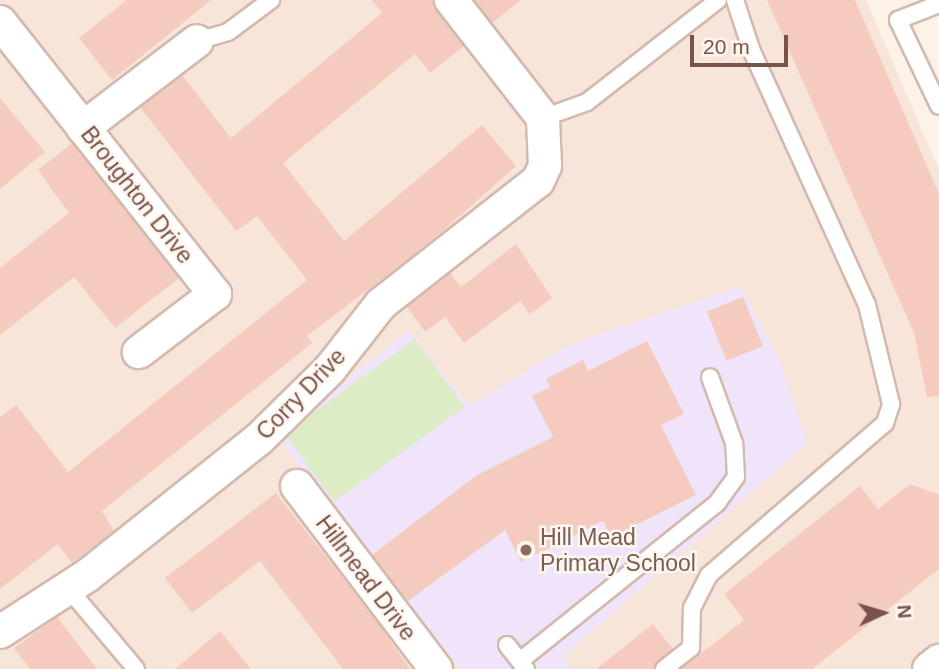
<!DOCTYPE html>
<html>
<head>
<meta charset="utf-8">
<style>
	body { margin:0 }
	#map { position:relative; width:939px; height:669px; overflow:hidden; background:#fdf2e8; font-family:Arial,sans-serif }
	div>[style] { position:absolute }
	.residential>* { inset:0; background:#f8e5d9 }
	.education>* { inset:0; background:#efe4fa }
	.green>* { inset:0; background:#dcecc5; transform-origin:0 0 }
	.building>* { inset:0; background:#f4cbbe; transform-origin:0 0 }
	.roads { filter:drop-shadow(2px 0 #d3baaf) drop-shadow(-2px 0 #d3baaf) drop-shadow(0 2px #d3baaf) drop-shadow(0 -2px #d3baaf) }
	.lane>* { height:16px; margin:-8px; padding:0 8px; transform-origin:8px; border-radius:8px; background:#fff }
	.street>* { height:32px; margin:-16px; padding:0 16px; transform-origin:16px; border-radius:16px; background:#fff }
	.dots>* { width:19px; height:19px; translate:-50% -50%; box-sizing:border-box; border:4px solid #fff6f0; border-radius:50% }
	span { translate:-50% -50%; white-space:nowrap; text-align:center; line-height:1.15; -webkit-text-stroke:5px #fff6f0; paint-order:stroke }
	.street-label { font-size:23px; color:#79534a }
	.education-label { font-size:23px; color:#785e54 }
	.left { translate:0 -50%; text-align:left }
	.north { position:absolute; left:848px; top:578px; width:70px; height:70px; -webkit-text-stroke:5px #fff6f0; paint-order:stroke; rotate:86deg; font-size:19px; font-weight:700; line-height:28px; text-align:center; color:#79534a }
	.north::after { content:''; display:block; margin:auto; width:24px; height:32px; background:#79534a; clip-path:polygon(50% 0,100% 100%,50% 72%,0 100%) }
	.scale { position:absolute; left:690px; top:35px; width:98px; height:32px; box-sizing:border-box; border:4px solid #79534a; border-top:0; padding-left:9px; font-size:21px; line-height:24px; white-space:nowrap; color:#79534a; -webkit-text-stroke:5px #fff6f0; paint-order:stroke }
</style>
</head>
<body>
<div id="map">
	<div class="residential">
		<div style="clip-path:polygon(0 0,866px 0,939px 170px,939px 669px,0 669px)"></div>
	</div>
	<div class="education">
		<div style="clip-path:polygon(740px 286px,779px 359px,807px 444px,563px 656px,573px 669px,461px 669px,276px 436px,409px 330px,469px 406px,569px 345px)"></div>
	</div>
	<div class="green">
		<div style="left:415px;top:339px;width:84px;height:161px;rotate:54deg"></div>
	</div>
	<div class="building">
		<div style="clip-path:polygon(127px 0,211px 0,112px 80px,79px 38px)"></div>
		<div style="clip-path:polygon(372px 0,433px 0,464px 46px,430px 73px,415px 54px,283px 163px,344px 241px,482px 125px,516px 166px,428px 244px,307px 336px,312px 343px,102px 511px,114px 531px,72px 563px,58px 544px,0 589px,0 417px,16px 405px,68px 472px,307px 280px,257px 216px,236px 231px,140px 107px,182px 75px,231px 138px,382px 13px)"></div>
		<div style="clip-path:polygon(474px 0,521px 0,492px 23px)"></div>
		<div style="clip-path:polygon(767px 0,855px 0,939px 194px,939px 396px,927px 397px,914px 333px)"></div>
		<div style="clip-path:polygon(0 98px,45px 152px,0 189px)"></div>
		<div style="clip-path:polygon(72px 143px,179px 278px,115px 328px,74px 277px,0 335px,0 268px,69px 213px,38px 170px)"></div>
		<div style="clip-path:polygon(516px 244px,552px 298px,530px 314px,520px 301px,464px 343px,445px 317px,425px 332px,407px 307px,450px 273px,461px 287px)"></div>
		<div style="left:743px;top:297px;width:53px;height:39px;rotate:68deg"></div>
		<div style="clip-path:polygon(647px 341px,684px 414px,661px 425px,696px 495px,612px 537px,603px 521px,521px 562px,505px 530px,408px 601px,372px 555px,477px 475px,553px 437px,532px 396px,550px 387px,546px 379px,583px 360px,588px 371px)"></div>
		<div style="clip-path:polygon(910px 484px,939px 495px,939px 569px,812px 669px,681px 669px,744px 620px,724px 594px,860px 486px,878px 509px)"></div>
		<div style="clip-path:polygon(276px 493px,378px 623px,410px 669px,343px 669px,260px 561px,192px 613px,165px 578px)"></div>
		<div style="clip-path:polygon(57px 617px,70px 634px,97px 669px,30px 669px,14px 648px)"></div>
		<div style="clip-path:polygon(653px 624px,673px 649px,654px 669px,596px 669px)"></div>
		<div style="clip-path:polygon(220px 631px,251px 669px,175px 669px)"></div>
	</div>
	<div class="roads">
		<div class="lane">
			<div style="left:939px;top:4px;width:44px;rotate:158.7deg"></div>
			<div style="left:898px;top:20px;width:95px;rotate:64.5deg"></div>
			<div style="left:197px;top:41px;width:32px;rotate:-16deg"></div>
			<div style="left:228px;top:32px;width:54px;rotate:-36.7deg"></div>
			<div style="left:543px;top:118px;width:47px;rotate:-20deg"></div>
			<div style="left:587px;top:102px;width:166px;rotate:-37.9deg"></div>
			<div style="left:67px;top:587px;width:107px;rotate:49.9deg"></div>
			<div style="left:507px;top:645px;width:31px;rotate:52deg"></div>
			<div style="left:520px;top:661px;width:253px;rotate:-38.7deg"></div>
			<div style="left:717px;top:503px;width:32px;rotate:-54deg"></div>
			<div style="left:736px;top:477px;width:34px;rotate:-93deg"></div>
			<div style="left:734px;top:443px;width:70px;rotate:-110deg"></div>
			<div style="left:664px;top:669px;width:34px;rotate:-38deg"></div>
			<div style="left:691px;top:648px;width:40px;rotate:-88.6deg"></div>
			<div style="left:692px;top:608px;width:37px;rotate:-63deg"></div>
			<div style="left:709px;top:575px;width:233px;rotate:-40.8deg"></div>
			<div style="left:885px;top:423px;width:20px;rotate:-72deg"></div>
			<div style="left:891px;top:404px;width:102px;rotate:-103.6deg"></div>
			<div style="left:867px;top:305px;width:281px;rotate:-114.4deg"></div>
			<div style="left:751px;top:49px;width:52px;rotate:-108.1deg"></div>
		</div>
		<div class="street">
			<div style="left:0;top:22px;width:347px;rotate:51.7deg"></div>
			<div style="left:215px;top:294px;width:96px;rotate:142.7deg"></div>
			<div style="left:83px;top:128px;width:143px;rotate:-37.3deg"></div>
			<div style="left:297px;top:486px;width:230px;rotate:52.8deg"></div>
			<div style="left:0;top:632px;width:105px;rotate:-32.9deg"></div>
			<div style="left:88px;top:575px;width:218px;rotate:-38.5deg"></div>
			<div style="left:259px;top:439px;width:100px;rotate:-44.6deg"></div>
			<div style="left:330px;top:369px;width:83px;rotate:-51.9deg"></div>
			<div style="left:381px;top:304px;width:199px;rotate:-38.1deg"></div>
			<div style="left:538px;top:181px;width:17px;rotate:-65deg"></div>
			<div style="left:545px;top:166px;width:48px;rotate:-92.4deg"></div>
			<div style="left:543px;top:118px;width:150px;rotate:-127.9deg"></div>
			<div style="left:929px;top:669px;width:13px;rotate:-39deg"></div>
		</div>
	</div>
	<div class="dots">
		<div style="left:526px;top:550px;background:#8d6e63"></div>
	</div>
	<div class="street-label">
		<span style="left:137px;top:195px;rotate:52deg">Broughton Drive</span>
		<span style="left:301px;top:394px;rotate:-46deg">Corry Drive</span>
		<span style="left:366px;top:578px;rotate:53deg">Hillmead Drive</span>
	</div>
	<div class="education-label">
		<span class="left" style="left:540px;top:550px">Hill Mead<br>Primary School</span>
	</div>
	<div class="north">N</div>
	<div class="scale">20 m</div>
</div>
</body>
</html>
